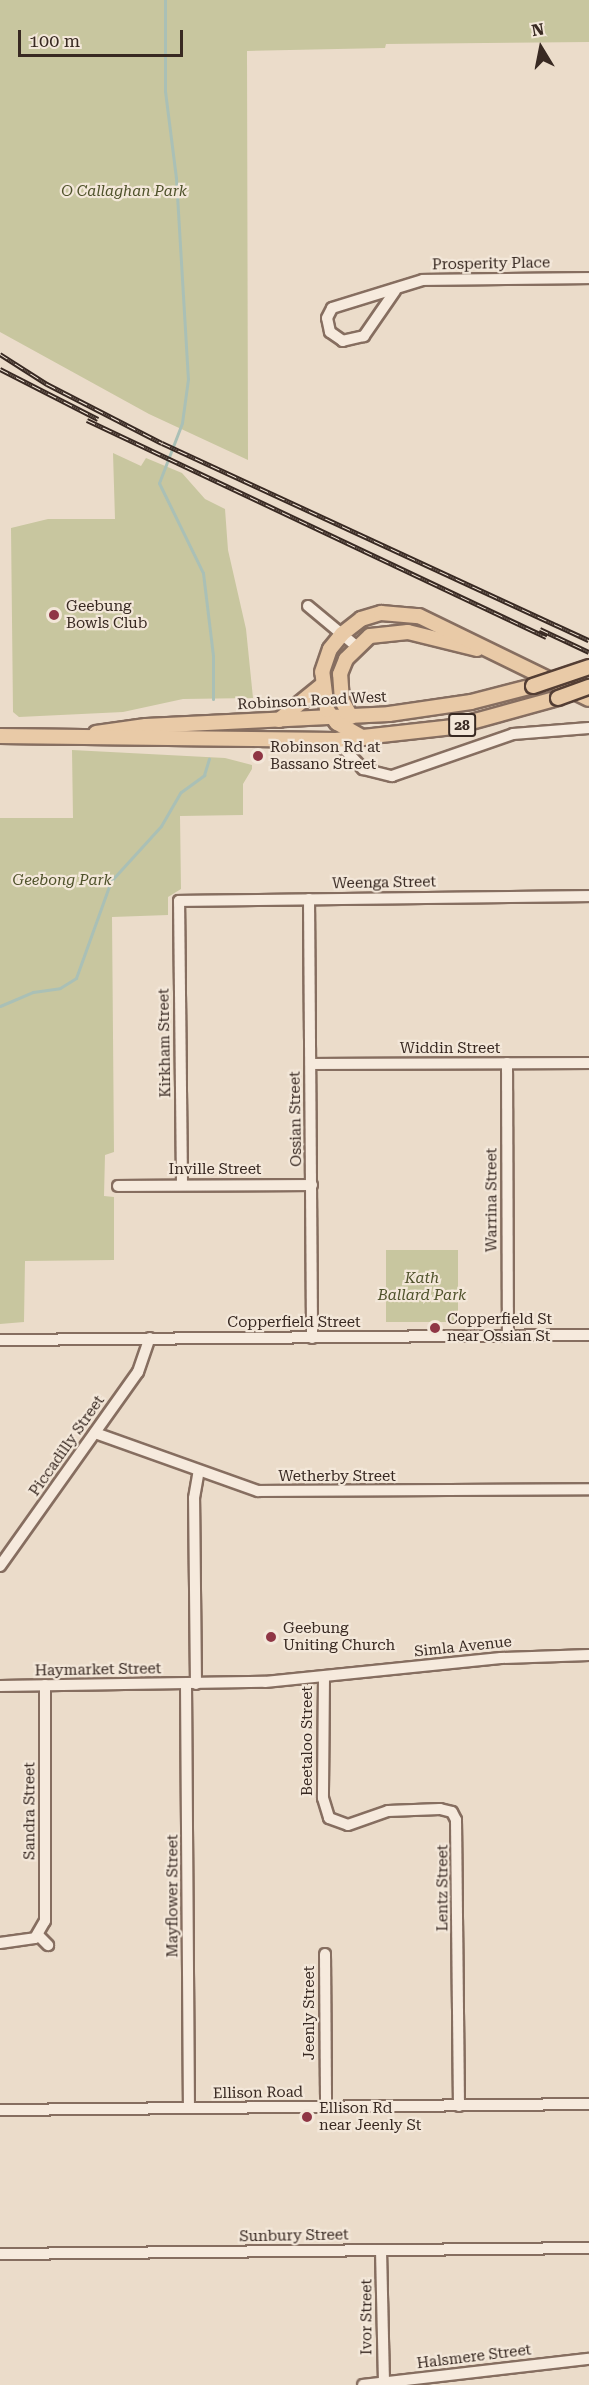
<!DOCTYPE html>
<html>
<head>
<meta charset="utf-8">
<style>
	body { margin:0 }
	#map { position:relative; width:589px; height:2385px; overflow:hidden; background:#ebdcca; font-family:"Roboto Serif",serif }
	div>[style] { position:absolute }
	.green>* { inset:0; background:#c8c69f; transform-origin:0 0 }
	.stream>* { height:3px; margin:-1.5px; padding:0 1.5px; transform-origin:1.5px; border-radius:1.5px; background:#aac0b6 }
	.roads { filter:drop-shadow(2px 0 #866e60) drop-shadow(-2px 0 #866e60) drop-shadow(0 2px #866e60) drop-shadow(0 -2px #866e60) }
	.minor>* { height:10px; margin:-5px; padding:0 5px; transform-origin:5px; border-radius:5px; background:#f6eadd }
	.major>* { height:14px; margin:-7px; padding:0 7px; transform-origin:7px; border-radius:7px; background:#e9caa7 }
	.rail>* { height:5px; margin-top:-2.5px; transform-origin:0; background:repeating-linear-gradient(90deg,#f3e7d9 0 9px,#382922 0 18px); box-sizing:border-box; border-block:2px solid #382922 }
	.bridges { filter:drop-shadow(2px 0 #543e34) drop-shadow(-2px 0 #543e34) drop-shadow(0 2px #543e34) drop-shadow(0 -2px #543e34) }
	.major-bridge>* { height:14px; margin:-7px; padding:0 7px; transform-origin:7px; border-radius:7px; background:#e9caa7 }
	.dots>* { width:16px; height:16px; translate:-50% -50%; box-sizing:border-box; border:3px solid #f3e7d9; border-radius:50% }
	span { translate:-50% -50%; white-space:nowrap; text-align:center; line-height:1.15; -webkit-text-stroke:4.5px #f3e7d9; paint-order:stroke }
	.shield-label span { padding:2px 4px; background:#f3e7d9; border:2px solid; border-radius:4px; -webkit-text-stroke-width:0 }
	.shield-label { font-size:14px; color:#382922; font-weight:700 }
	.park-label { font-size:15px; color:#4f522b; font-style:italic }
	.street-label { font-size:15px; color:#382922 }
	.poi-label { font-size:15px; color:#382922 }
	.left { translate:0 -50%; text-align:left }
	.north { position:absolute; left:511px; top:18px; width:60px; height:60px; -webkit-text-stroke:4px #f3e7d9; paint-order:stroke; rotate:350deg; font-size:16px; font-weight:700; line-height:24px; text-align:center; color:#382922 }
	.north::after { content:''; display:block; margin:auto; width:21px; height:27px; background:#382922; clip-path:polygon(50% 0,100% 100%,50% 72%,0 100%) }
	.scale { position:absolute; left:18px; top:30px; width:165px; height:27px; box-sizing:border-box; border:3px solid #382922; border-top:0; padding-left:8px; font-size:18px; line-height:21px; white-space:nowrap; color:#382922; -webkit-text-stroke:4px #f3e7d9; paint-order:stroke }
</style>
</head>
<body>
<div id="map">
	<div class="green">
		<div style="clip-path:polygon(0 0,589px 0,589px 42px,386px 44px,385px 48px,247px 51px,248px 460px,149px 414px,0 332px)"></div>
		<div style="clip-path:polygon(113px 453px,141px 466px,146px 458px,182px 473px,205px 499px,225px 509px,228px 550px,246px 629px,253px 698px,183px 699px,123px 712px,19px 717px,13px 712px,11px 528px,48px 519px,115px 519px)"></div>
		<div style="clip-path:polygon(72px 750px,225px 758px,252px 765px,252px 769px,243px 784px,243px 815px,180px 816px,181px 889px,168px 897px,168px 915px,112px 917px,114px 1152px,105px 1155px,104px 1196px,114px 1197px,114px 1260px,25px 1261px,24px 1322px,0 1324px,0 818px,73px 818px)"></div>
		<div style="left:458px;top:1250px;width:72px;height:72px;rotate:90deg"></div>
	</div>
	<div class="stream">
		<div style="left:165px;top:0;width:91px;rotate:90deg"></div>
		<div style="left:165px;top:91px;width:88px;rotate:82.8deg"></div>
		<div style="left:176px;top:178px;width:201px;rotate:86.6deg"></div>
		<div style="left:188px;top:379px;width:44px;rotate:97.8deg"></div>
		<div style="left:182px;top:423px;width:64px;rotate:111deg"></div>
		<div style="left:159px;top:483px;width:100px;rotate:63.9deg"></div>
		<div style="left:203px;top:573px;width:84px;rotate:83.1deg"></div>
		<div style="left:213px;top:656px;width:43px;rotate:90deg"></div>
		<div style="left:0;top:1006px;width:36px;rotate:-23deg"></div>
		<div style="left:33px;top:992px;width:27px;rotate:-8deg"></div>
		<div style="left:60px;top:988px;width:19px;rotate:-32deg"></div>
		<div style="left:76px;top:978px;width:103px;rotate:-70.2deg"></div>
		<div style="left:111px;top:881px;width:74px;rotate:-47.7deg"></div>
		<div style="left:161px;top:826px;width:39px;rotate:-60deg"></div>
		<div style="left:181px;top:792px;width:29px;rotate:-36deg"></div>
		<div style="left:204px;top:775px;width:17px;rotate:-73deg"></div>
	</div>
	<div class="roads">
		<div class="minor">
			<div style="left:395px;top:291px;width:55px;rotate:124.6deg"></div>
			<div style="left:364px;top:336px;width:22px;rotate:167deg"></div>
			<div style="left:343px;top:341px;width:16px;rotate:-145deg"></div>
			<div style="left:330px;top:332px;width:14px;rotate:-102deg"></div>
			<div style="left:327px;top:318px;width:11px;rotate:-63deg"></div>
			<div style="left:332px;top:308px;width:95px;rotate:-17.1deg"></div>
			<div style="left:423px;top:280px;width:166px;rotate:-0.7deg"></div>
			<div style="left:308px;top:606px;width:62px;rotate:39.8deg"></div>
			<div style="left:336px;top:740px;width:40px;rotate:47deg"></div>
			<div style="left:363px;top:769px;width:30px;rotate:14deg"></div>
			<div style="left:392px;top:776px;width:128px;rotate:-19.1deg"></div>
			<div style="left:513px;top:734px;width:76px;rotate:-4.5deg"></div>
			<div style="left:309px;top:899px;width:439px;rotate:89.6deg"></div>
			<div style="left:507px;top:1063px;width:273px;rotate:89.8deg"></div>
			<div style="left:311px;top:1064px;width:278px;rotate:-0.2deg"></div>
			<div style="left:182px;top:1184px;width:283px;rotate:-90.6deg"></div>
			<div style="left:179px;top:901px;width:410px;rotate:-0.7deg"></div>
			<div style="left:118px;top:1186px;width:194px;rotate:-0.3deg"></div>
			<div style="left:0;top:1340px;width:589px;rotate:-0.49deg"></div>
			<div style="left:95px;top:1433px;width:173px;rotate:19.6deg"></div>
			<div style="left:258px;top:1491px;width:331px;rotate:-0.3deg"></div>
			<div style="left:0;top:1566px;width:238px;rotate:-54.6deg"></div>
			<div style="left:138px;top:1372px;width:36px;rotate:-71deg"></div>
			<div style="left:324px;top:1677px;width:121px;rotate:90.5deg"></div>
			<div style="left:323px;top:1798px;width:21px;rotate:73deg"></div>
			<div style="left:329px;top:1818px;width:20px;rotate:20deg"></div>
			<div style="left:348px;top:1825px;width:42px;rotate:-19.3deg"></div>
			<div style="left:388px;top:1811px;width:52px;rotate:-2.2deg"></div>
			<div style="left:440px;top:1809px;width:12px;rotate:14deg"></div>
			<div style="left:452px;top:1812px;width:9px;rotate:63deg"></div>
			<div style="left:456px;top:1820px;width:286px;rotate:89.4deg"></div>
			<div style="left:186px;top:1684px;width:424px;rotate:89.6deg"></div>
			<div style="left:196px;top:1684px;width:186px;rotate:-90.6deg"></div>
			<div style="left:194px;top:1498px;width:27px;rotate:-80deg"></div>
			<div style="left:0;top:1686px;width:265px;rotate:-0.9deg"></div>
			<div style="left:265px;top:1682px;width:237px;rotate:-5.8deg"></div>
			<div style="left:501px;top:1658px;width:88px;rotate:-2deg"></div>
			<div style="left:39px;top:1936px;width:13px;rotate:45deg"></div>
			<div style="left:0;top:1943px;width:35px;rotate:-8deg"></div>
			<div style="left:35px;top:1938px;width:20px;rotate:-60deg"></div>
			<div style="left:45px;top:1921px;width:236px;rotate:-90deg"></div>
			<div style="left:325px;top:1954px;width:153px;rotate:89.6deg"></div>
			<div style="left:0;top:2110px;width:589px;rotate:-0.58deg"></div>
			<div style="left:381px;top:2250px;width:133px;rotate:88.7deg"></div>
			<div style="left:0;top:2254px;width:589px;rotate:-0.58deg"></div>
			<div style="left:363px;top:2385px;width:227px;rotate:-6.6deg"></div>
		</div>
		<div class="major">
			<div style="left:351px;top:717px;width:18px;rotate:-119deg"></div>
			<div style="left:342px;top:701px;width:27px;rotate:-94deg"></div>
			<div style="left:340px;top:674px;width:16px;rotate:-68deg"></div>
			<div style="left:346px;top:659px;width:33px;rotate:-44deg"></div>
			<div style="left:370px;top:636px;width:38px;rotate:-6deg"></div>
			<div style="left:408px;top:632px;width:71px;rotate:13.8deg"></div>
			<div style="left:279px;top:720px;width:54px;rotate:-39deg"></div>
			<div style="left:96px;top:733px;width:50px;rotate:-8deg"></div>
			<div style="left:146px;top:726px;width:243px;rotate:-2.8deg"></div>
			<div style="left:389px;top:714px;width:83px;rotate:-8.3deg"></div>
			<div style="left:471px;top:702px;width:64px;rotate:-14.5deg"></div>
			<div style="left:0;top:736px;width:336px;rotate:0.7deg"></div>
			<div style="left:336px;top:740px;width:118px;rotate:-6.3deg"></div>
			<div style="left:453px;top:727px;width:109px;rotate:-15.4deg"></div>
			<div style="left:364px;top:738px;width:31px;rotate:-151deg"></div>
			<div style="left:337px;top:723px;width:16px;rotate:-128deg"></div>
			<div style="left:327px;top:710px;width:38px;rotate:-97deg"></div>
			<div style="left:322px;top:672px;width:24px;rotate:-71deg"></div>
			<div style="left:330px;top:649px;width:19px;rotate:-51deg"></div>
			<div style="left:342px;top:634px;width:24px;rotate:-38deg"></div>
			<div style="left:361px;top:619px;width:21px;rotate:-17deg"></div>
			<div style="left:381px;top:613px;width:38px;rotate:5deg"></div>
			<div style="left:419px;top:616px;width:189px;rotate:26deg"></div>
		</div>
	</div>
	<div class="rail">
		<div style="left:0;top:354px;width:56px;rotate:32.6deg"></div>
		<div style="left:47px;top:384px;width:129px;rotate:27.2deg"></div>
		<div style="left:162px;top:443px;width:470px;rotate:24.8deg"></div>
		<div style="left:0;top:369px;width:110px;rotate:27deg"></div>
		<div style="left:87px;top:420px;width:508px;rotate:25.3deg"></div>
		<div style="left:540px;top:629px;width:54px;rotate:25.1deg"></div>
	</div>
	<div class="bridges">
		<div class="major-bridge">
			<div style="left:533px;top:686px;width:59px;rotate:-18.7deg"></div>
			<div style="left:558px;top:698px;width:33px;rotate:-20deg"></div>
		</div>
	</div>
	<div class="dots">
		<div style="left:54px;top:615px;background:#8f3645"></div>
		<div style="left:258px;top:756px;background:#8f3645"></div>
		<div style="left:435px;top:1328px;background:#8f3645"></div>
		<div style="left:271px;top:1637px;background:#8f3645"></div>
		<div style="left:307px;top:2117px;background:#8f3645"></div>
	</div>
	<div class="shield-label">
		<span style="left:462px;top:725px">28</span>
	</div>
	<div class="park-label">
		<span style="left:124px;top:192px">O Callaghan Park</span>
		<span style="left:62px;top:881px">Geebong Park</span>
		<span style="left:422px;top:1287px">Kath<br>Ballard Park</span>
	</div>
	<div class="street-label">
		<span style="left:491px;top:264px;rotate:-1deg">Prosperity Place</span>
		<span style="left:312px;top:701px;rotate:-3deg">Robinson Road West</span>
		<span style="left:384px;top:883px;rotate:-1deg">Weenga Street</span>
		<span style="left:165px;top:1043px;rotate:-91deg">Kirkham Street</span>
		<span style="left:450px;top:1049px">Widdin Street</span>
		<span style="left:296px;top:1119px;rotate:-91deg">Ossian Street</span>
		<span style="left:215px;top:1170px">Inville Street</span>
		<span style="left:492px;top:1200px;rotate:-90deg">Warrina Street</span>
		<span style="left:294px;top:1323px">Copperfield Street</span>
		<span style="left:67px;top:1446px;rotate:-55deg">Piccadilly Street</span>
		<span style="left:337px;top:1477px">Wetherby Street</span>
		<span style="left:463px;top:1647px;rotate:-6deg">Simla Avenue</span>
		<span style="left:98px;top:1670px;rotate:-1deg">Haymarket Street</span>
		<span style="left:308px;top:1741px;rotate:-90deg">Beetaloo Street</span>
		<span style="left:30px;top:1811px;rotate:-90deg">Sandra Street</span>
		<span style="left:443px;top:1888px;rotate:-90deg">Lentz Street</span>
		<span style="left:173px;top:1896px;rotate:-90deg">Mayflower Street</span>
		<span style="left:310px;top:2013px;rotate:-90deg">Jeenly Street</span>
		<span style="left:258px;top:2093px;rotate:-1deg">Ellison Road</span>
		<span style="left:294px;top:2236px;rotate:-1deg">Sunbury Street</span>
		<span style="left:367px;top:2317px;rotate:-90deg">Ivor Street</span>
		<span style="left:474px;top:2357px;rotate:-7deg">Halsmere Street</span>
	</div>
	<div class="poi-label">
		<span class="left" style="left:66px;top:615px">Geebung<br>Bowls Club</span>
		<span class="left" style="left:270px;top:756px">Robinson Rd at<br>Bassano Street</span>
		<span class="left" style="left:447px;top:1328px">Copperfield St<br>near Ossian St</span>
		<span class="left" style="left:283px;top:1637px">Geebung<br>Uniting Church</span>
		<span class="left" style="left:319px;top:2117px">Ellison Rd<br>near Jeenly St</span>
	</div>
	<div class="north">N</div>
	<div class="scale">100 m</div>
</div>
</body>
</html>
